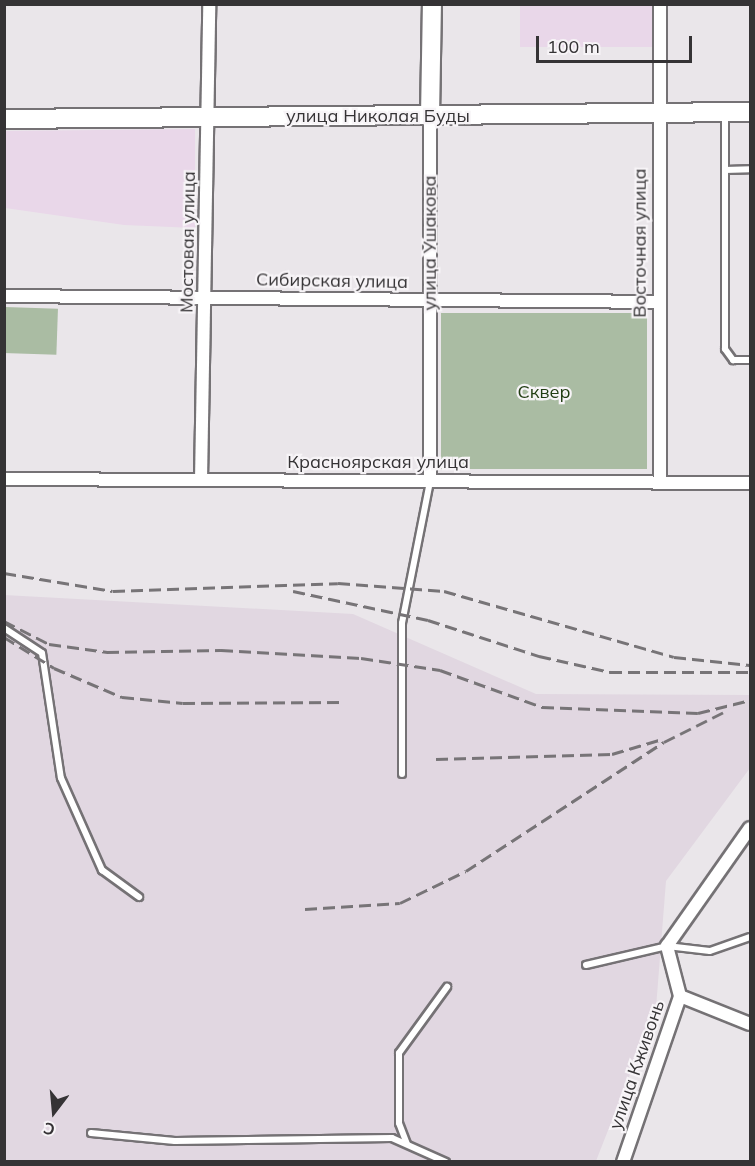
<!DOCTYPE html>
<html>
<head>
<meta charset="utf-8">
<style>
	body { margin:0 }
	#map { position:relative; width:755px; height:1166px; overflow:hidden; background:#eae6ea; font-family:Mulish,sans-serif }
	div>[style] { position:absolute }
	.built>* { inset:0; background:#e1d7e1 }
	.education>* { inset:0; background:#e9d7e9; transform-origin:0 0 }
	.green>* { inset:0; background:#aabca3; transform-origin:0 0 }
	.roads { filter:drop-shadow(2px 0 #757275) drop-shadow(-2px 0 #757275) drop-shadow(0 2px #757275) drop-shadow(0 -2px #757275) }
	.lane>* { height:6px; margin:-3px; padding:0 3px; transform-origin:3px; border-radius:3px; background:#fff }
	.street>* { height:12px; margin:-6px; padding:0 6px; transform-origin:6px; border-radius:6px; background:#fff }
	.secondary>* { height:18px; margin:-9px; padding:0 9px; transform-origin:9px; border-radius:9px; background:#fff }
	.rail>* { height:3px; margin-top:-1.5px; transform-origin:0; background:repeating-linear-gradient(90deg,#777477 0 12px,transparent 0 18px) }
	span { translate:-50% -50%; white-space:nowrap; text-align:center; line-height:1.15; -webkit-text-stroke:4.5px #f7f4f7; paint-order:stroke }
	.street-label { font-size:18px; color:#353335 }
	.park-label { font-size:18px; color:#223e13 }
	.frame { position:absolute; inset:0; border:6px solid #353335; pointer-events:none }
	.north { position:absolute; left:24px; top:1082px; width:60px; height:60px; -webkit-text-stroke:4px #f7f4f7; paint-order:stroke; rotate:196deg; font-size:16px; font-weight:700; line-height:24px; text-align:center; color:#353335 }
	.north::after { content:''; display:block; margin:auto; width:21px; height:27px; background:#353335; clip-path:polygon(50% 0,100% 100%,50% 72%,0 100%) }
	.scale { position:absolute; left:536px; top:36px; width:156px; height:27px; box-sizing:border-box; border:3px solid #353335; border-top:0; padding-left:8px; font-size:18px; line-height:21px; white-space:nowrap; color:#353335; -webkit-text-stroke:4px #f7f4f7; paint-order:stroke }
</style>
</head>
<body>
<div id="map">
	<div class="built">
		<div style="clip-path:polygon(4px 595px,353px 614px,536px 694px,750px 695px,750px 768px,666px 881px,656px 1008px,596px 1161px,5px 1161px)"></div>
	</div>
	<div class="education">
		<div style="left:520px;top:5px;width:135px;height:42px"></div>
		<div style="clip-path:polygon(195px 129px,195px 228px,124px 225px,5px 208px,5px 131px)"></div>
	</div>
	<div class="green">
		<div style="left:5px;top:307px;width:53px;height:46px;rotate:2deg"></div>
		<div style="left:441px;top:313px;width:206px;height:156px"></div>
	</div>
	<div class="roads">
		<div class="lane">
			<div style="left:725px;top:116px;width:233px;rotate:90deg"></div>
			<div style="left:725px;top:349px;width:14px;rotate:54deg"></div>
			<div style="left:733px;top:360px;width:17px"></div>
			<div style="left:725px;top:170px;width:25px;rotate:-2deg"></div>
			<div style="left:4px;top:628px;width:45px;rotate:33.3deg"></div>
			<div style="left:42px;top:653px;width:126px;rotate:81.4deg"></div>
			<div style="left:61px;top:778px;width:101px;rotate:66deg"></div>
			<div style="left:102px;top:870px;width:46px;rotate:36.1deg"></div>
			<div style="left:402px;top:774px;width:151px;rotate:-90deg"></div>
			<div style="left:402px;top:623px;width:145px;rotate:-78.8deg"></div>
			<div style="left:586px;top:965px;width:83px;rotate:-13.2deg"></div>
			<div style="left:667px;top:946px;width:43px;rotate:6.6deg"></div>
			<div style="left:710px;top:951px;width:42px;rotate:-19.3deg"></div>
			<div style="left:91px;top:1133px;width:84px;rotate:5.4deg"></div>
			<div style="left:175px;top:1141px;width:217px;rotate:-0.8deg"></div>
			<div style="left:392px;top:1138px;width:59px;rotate:24deg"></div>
			<div style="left:407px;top:1144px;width:22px;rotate:-111deg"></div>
			<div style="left:399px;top:1123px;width:70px;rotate:-90deg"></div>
			<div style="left:399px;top:1053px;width:82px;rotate:-54deg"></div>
		</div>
		<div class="street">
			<div style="left:660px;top:4px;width:477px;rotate:90deg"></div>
			<div style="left:430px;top:116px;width:365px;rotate:90deg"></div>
			<div style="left:4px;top:296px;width:655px;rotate:0.52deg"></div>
			<div style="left:4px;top:479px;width:746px;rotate:0.31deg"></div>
			<div style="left:201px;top:480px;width:476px;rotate:-89deg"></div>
			<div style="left:680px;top:996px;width:75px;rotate:21.8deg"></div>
			<div style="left:623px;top:1162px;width:176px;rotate:-71deg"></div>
			<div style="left:680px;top:996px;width:52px;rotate:-104.6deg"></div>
			<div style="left:667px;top:946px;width:144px;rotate:-54.9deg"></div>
		</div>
		<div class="secondary">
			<div style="left:430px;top:116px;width:112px;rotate:-89deg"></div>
			<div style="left:4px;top:119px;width:746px;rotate:-0.54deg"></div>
		</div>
	</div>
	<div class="rail">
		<div style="left:4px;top:573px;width:110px;rotate:9.4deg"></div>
		<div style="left:113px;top:591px;width:225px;rotate:-2deg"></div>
		<div style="left:338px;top:583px;width:106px;rotate:4.3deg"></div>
		<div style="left:444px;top:591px;width:239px;rotate:16deg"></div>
		<div style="left:674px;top:657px;width:76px;rotate:6deg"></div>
		<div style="left:293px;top:591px;width:138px;rotate:12.1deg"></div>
		<div style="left:428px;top:620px;width:117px;rotate:18deg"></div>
		<div style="left:539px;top:656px;width:73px;rotate:12.7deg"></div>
		<div style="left:610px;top:672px;width:140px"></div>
		<div style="left:4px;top:621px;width:51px;rotate:27.1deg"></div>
		<div style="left:49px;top:644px;width:59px;rotate:7.9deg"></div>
		<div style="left:107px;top:652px;width:114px;rotate:-1deg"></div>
		<div style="left:221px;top:650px;width:140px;rotate:3.3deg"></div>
		<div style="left:361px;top:658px;width:80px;rotate:8.6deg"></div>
		<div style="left:440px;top:670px;width:109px;rotate:19.9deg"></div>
		<div style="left:542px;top:707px;width:156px;rotate:2.2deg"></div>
		<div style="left:698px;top:713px;width:54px;rotate:-14deg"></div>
		<div style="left:4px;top:637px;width:59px;rotate:31.8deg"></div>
		<div style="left:54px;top:668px;width:74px;rotate:23.1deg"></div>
		<div style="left:122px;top:697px;width:61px;rotate:5.6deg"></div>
		<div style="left:183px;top:703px;width:160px;rotate:-0.4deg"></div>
		<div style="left:436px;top:759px;width:176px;rotate:-1.6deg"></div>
		<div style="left:612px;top:754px;width:49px;rotate:-16.6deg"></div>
		<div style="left:305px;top:909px;width:95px;rotate:-3.6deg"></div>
		<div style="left:400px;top:903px;width:73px;rotate:-25.9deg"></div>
		<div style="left:466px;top:871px;width:236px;rotate:-33.1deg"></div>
		<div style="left:664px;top:742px;width:67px;rotate:-26.6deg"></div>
	</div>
	<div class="street-label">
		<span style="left:378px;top:116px">улица Николая Буды</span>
		<span style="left:188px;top:242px;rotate:-89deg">Мостовая улица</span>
		<span style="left:430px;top:243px;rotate:-90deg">улица Ушакова</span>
		<span style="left:640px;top:243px;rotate:-90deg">Восточная улица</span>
		<span style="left:332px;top:281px;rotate:1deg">Сибирская улица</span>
		<span style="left:378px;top:462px">Красноярская улица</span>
		<span style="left:637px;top:1065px;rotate:-71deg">улица Кживонь</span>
	</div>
	<div class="park-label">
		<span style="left:544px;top:392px">Сквер</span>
	</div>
	<div class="frame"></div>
	<div class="north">С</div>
	<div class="scale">100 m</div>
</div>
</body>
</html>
